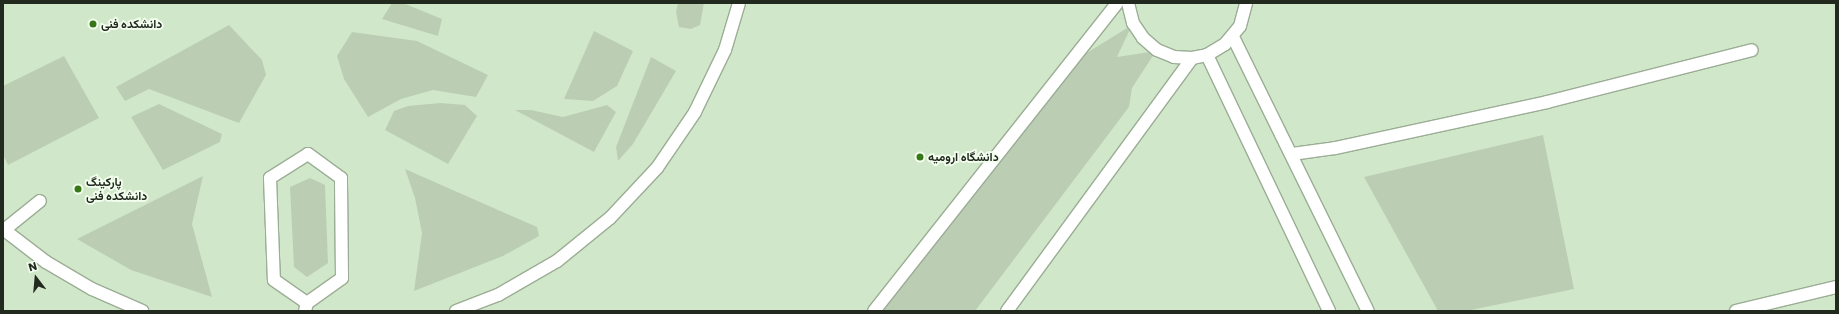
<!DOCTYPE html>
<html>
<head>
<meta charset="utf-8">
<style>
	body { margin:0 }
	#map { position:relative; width:1839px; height:314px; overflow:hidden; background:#e0f4da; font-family:Poppins,Vazirmatn,sans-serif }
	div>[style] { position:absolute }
	.built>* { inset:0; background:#d0e8c9; transform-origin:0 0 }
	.green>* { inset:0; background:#bbceb4 }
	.roads { filter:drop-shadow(1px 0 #9bad95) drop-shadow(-1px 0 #9bad95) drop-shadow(0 1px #9bad95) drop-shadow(0 -1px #9bad95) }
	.lane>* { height:12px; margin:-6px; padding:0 6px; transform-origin:6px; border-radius:6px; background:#fff }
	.dots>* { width:11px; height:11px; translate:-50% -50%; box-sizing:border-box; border:2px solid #f3feef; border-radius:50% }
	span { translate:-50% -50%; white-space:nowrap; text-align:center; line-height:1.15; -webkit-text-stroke:3.5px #f3feef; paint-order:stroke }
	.poi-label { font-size:12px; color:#222a20; font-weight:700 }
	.left { translate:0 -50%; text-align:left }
	.frame { position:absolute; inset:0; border:4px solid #222a20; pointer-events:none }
	.north { position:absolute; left:16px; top:258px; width:40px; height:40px; -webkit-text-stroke:3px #f3feef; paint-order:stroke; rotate:344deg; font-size:11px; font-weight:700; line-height:16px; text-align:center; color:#222a20 }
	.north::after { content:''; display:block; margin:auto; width:14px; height:18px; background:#222a20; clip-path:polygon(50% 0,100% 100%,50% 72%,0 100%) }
</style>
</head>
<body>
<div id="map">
	<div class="built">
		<div style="left:3px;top:3px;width:1833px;height:308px"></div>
	</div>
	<div class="green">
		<div style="clip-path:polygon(392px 3px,403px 3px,442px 19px,438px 36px,382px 19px)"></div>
		<div style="clip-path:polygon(678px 3px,704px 3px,700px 25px,691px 29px,679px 27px,676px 12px)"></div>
		<div style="clip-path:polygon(229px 25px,262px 60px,266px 75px,239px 123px,149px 89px,125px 101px,116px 87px)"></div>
		<div style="clip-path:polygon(1132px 25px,1117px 57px,1156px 51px,1132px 88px,1129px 107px,975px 311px,877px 311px,1072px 62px)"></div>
		<div style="clip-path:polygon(594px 31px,633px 51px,617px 86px,593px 101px,564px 99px)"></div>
		<div style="clip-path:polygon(352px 32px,417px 41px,488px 75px,476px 97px,433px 90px,401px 99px,368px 117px,344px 79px,337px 56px)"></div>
		<div style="clip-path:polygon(64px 56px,99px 118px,8px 165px,3px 155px,3px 86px)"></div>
		<div style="clip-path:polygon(651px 57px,676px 71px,633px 144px,618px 161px,616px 147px)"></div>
		<div style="clip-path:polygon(440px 103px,465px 105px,477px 116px,448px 164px,385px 130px,394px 111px,408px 106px)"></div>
		<div style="clip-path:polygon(159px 104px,222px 134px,220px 142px,163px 170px,131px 117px)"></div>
		<div style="clip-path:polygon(607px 105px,616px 112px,594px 152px,515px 110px,531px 110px,563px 117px)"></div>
		<div style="clip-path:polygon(1543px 135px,1574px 289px,1466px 311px,1438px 311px,1364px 177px)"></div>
		<div style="clip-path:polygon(405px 169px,537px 227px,539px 236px,503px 256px,414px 291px,422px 233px,415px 198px)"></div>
		<div style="clip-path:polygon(203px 176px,192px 224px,212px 297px,131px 270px,77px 239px)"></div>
		<div style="clip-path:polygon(310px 178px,325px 185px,328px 263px,307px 277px,294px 267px,290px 187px)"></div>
	</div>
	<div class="roads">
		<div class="lane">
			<div style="left:1128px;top:3px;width:21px;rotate:76deg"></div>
			<div style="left:1133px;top:23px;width:18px;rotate:56deg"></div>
			<div style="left:1143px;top:38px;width:18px;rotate:41deg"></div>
			<div style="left:1157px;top:50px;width:18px;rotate:22deg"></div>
			<div style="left:1174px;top:57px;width:18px;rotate:3deg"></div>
			<div style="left:1192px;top:58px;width:15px;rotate:-11deg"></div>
			<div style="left:1207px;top:55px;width:21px;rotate:-31deg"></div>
			<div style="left:1225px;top:44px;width:23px;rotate:-50deg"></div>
			<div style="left:1240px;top:26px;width:24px;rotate:-75deg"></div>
			<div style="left:1233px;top:37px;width:305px;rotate:63.8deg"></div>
			<div style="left:1207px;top:55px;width:284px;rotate:64.5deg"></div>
			<div style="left:1292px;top:154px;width:43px;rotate:-7.9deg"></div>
			<div style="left:1335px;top:148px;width:217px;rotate:-12.2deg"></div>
			<div style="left:1547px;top:102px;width:211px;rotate:-14.2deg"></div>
			<div style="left:3px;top:229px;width:54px;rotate:37.5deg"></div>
			<div style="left:46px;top:262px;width:53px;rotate:30.4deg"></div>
			<div style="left:92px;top:289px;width:55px;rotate:23.7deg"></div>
			<div style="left:4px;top:230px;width:46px;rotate:-38.9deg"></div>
			<div style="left:305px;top:311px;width:8px;rotate:-76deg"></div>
			<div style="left:307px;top:303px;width:43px;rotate:-35.5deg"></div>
			<div style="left:342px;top:278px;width:100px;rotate:-90.6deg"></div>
			<div style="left:341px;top:178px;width:41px;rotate:-144deg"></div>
			<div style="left:308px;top:154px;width:45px;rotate:147.7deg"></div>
			<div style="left:270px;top:178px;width:102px;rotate:87.8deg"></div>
			<div style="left:274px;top:280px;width:40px;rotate:34.9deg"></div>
			<div style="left:456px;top:311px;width:45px;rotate:-20.9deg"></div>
			<div style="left:498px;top:295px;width:68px;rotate:-30deg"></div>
			<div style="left:557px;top:261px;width:68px;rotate:-39.1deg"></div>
			<div style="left:610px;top:218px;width:69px;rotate:-46.8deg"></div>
			<div style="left:657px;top:168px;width:68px;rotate:-55.8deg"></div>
			<div style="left:695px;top:112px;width:69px;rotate:-64.2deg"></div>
			<div style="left:725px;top:50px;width:49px;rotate:-73.4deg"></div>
			<div style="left:874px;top:311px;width:392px;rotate:-51.7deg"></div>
			<div style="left:1007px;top:311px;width:313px;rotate:-53.8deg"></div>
			<div style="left:1736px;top:311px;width:103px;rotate:-13.5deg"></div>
		</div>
	</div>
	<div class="dots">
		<div style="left:93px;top:24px;background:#367816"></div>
		<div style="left:920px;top:157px;background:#367816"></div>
		<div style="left:78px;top:189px;background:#367816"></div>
	</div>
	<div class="poi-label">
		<span class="left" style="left:101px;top:24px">دانشکده فنی</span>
		<span class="left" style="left:928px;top:157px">دانشگاه ارومیه</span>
		<span class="left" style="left:86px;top:189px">پارکینگ<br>دانشکده فنی</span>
	</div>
	<div class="frame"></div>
	<div class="north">N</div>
</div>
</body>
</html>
